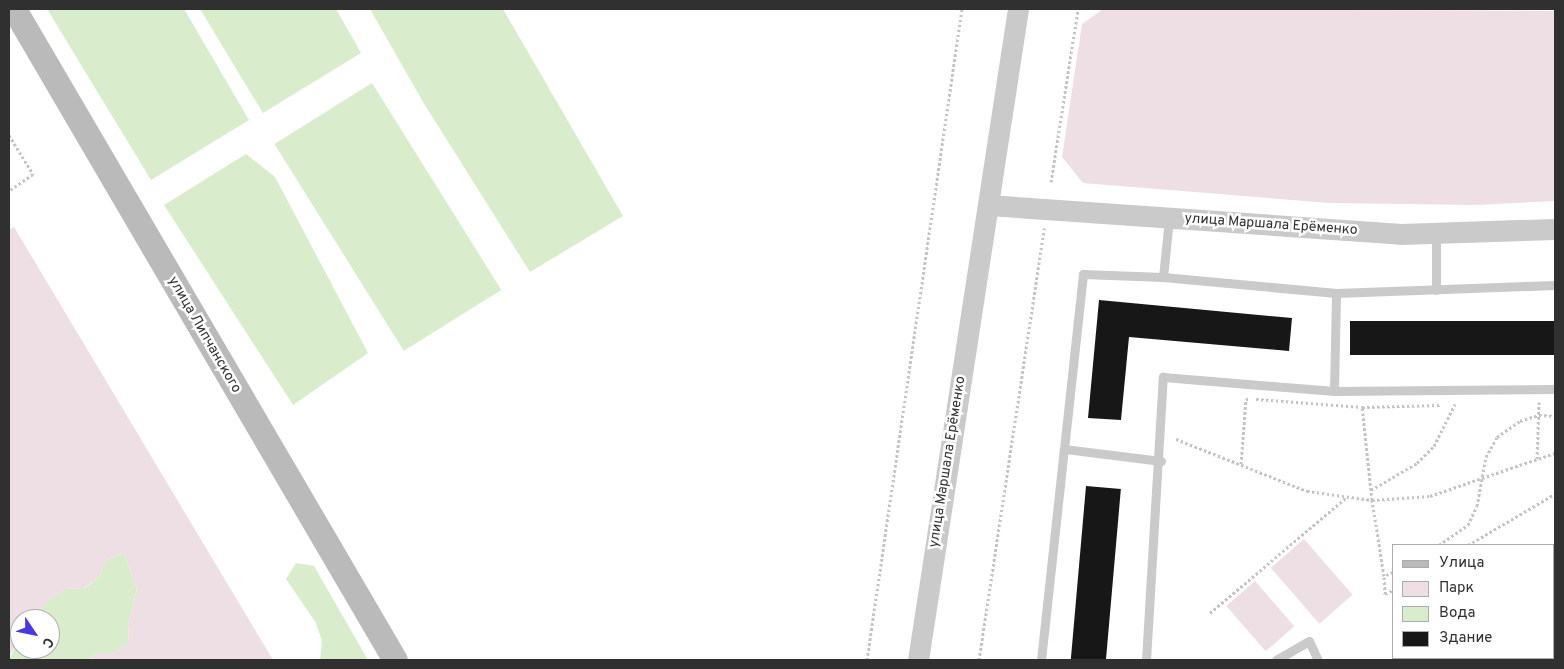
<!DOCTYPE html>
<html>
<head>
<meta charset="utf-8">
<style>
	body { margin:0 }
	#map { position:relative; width:1564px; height:669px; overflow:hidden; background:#fff; font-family:Overpass,sans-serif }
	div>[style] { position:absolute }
	.green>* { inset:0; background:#eddfe4; transform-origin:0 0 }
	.water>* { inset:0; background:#d9eccc; transform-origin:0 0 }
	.building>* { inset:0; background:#171717; transform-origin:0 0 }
	.path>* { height:3px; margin-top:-1.5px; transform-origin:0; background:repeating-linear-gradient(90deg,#c4c4c4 0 2.5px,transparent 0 5px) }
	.service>* { height:9px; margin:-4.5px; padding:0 4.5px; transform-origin:4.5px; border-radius:4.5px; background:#cacaca }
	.tertiary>* { height:21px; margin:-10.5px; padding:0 10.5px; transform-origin:10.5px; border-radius:10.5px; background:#cacaca }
	.secondary>* { height:25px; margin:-12.5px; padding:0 12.5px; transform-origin:12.5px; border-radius:12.5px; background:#bababa }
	span { translate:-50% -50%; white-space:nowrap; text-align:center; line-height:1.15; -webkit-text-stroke:5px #fff; paint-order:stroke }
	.street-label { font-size:14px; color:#303030 }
	.frame { position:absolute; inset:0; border:10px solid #303030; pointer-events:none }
	.legend { position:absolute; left:1392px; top:544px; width:162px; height:115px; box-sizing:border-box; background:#fff; border:1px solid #acacac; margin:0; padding:6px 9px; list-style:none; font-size:15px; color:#303030 }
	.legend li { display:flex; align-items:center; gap:10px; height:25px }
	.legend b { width:25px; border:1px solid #acacac }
	.north { position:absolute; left:10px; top:609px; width:50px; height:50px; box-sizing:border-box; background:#fff; border:1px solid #acacac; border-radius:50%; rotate:124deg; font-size:14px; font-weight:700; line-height:20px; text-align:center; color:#303030 }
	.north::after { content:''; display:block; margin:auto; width:18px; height:22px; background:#4a37e3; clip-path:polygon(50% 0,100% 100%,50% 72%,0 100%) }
</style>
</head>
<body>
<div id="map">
	<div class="green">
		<div style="clip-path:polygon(1103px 9px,1555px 11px,1555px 201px,1477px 205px,1329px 203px,1083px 183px,1062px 157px,1082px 24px)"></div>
		<div style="clip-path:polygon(14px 227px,273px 660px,88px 660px,96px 653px,114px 653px,129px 643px,128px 625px,137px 589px,124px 553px,106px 560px,99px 577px,84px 588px,65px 589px,49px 600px,32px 619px,20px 619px,20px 637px,9px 657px,9px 230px)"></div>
		<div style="left:1304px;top:539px;width:74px;height:44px;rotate:49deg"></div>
		<div style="left:1255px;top:581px;width:60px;height:38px;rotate:49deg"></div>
	</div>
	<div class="water">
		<div style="clip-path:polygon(47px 9px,184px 9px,249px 120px,151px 180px)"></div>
		<div style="clip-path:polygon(200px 9px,336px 9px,361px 53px,263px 113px)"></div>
		<div style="clip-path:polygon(370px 9px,503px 9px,623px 216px,530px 272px,423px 102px)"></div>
		<div style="left:372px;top:83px;width:244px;height:115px;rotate:58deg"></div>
		<div style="clip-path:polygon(246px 154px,275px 177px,368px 353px,293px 405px,164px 205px)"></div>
		<div style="clip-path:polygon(124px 553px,137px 589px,128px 625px,129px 643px,114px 653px,96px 653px,88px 660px,9px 660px,20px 637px,20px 649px,50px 649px,50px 619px,32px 619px,49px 600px,65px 589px,85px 588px,99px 577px,106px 560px)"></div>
		<div style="clip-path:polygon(296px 563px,314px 566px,368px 660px,320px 660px,322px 641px,316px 623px,286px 579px)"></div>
	</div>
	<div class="building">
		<div style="clip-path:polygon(1099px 300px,1292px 318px,1289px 351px,1129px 337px,1121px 420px,1088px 418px)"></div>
		<div style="left:1554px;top:321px;width:34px;height:204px;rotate:90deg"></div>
		<div style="left:1086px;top:486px;width:35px;height:175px;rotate:5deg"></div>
	</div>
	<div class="path">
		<div style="left:9px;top:135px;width:46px;rotate:58.4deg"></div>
		<div style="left:33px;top:174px;width:29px;rotate:145deg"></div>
		<div style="left:1051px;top:182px;width:175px;rotate:-81.1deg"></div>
		<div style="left:1256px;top:399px;width:106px;rotate:4.3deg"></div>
		<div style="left:1176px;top:439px;width:141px;rotate:21.7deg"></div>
		<div style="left:1307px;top:491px;width:66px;rotate:7.9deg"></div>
		<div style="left:1372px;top:500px;width:58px;rotate:-3.9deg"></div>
		<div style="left:1430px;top:496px;width:132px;rotate:-19deg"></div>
		<div style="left:1537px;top:459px;width:57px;rotate:-88deg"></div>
		<div style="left:1241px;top:464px;width:65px;rotate:-85.6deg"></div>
		<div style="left:1246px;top:399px;width:4px"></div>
		<div style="left:1371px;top:490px;width:53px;rotate:-30.4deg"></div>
		<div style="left:1417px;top:463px;width:24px;rotate:-45deg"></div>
		<div style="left:1434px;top:446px;width:47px;rotate:-63.4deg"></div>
		<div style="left:1439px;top:545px;width:35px;rotate:-35deg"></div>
		<div style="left:1468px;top:525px;width:21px;rotate:-65deg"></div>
		<div style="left:1477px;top:506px;width:50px;rotate:-79.6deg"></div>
		<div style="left:1486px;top:457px;width:23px;rotate:-61deg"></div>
		<div style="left:1497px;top:437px;width:28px;rotate:-35deg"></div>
		<div style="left:1520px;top:421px;width:20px;rotate:-18deg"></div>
		<div style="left:1539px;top:415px;width:16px;rotate:4deg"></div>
		<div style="left:1468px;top:545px;width:101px;rotate:-30.4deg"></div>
		<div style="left:1393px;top:572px;width:10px;rotate:156deg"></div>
		<div style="left:1384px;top:576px;width:77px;rotate:-99deg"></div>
		<div style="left:1372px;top:500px;width:94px;rotate:-96.1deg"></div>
		<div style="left:1362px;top:407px;width:78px;rotate:-1.5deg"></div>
		<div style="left:1384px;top:577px;width:17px;rotate:87deg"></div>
		<div style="left:1385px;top:594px;width:9px;rotate:-27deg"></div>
		<div style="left:1210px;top:613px;width:180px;rotate:-40.3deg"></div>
		<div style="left:867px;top:660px;width:658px;rotate:-81.7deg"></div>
		<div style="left:979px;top:660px;width:437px;rotate:-81.4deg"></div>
	</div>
	<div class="service">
		<div style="left:1436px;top:233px;width:57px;rotate:90deg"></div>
		<div style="left:1163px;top:277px;width:58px;rotate:-84.1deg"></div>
		<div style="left:1334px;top:391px;width:98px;rotate:-88.8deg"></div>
		<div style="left:1161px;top:461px;width:98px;rotate:-172.9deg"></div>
		<div style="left:1064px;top:449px;width:176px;rotate:-83.8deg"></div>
		<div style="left:1083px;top:274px;width:80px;rotate:2.1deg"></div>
		<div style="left:1163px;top:277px;width:174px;rotate:5.3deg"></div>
		<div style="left:1336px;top:293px;width:219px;rotate:-2.1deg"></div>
		<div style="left:1041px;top:660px;width:212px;rotate:-83.8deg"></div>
		<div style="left:1146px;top:660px;width:284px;rotate:-86.6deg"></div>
		<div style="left:1163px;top:377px;width:172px;rotate:4.7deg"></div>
		<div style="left:1334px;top:391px;width:221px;rotate:-0.5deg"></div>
		<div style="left:1276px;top:660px;width:38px;rotate:-30deg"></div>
		<div style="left:1309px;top:641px;width:21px;rotate:65deg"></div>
	</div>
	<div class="tertiary">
		<div style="left:988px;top:205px;width:414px;rotate:4deg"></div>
		<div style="left:1401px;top:234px;width:154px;rotate:-1.9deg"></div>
		<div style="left:918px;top:660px;width:659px;rotate:-81.27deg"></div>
	</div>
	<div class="secondary">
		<div style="left:14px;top:9px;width:754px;rotate:59.66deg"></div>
	</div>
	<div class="street-label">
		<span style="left:1271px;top:225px;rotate:4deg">улица Маршала Ерёменко</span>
		<span style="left:204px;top:335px;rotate:60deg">улица Липчанского</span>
		<span style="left:948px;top:462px;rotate:-81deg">улица Маршала Ерёменко</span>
	</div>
	<div class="frame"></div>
	<ul class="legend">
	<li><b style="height:6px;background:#bababa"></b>Улица</li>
	<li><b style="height:14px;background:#eddfe4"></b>Парк</li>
	<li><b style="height:14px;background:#d9eccc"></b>Вода</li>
	<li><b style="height:14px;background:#171717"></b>Здание</li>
	</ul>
	<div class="north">С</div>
</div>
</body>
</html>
